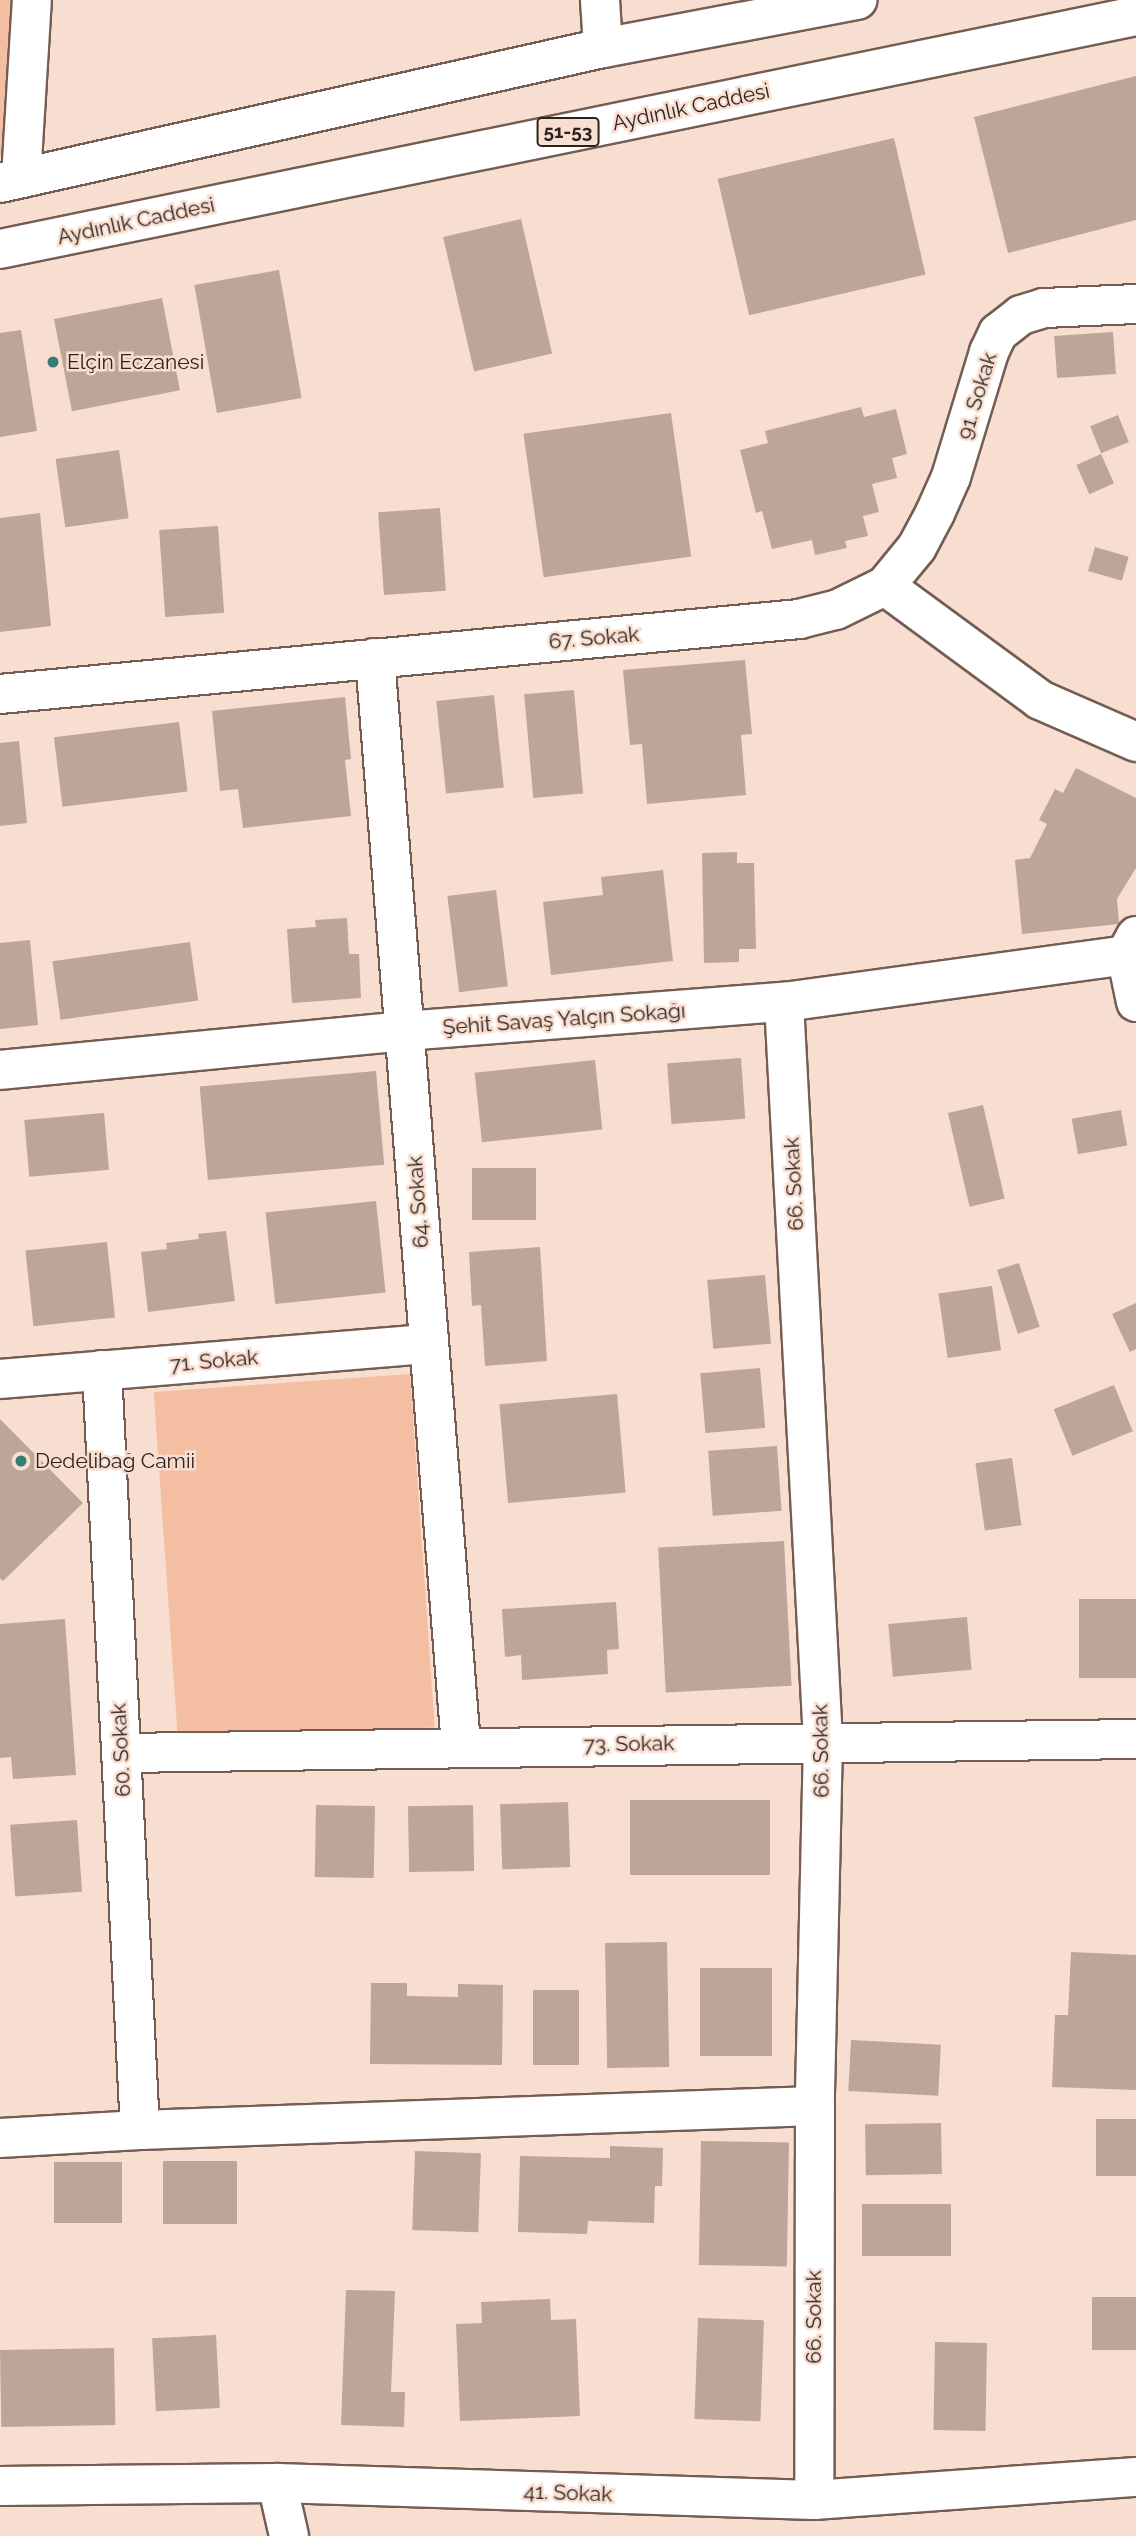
<!DOCTYPE html>
<html>
<head>
<meta charset="utf-8">
<style>
	body { margin:0 }
	#map { position:relative; width:1136px; height:2536px; overflow:hidden; background:#f8ded0; font-family:Raleway,sans-serif }
	div>[style] { position:absolute }
	.green>* { inset:0; background:#f4bea2; transform-origin:0 0 }
	.building>* { inset:0; background:#bda598; transform-origin:0 0 }
	.roads { filter:drop-shadow(2px 0 #745d52) drop-shadow(-2px 0 #745d52) drop-shadow(0 2px #745d52) drop-shadow(0 -2px #745d52) }
	.minor>* { height:38px; margin:-19px; padding:0 19px; transform-origin:19px; border-radius:19px; background:#fff }
	.major>* { height:38px; margin:-19px; padding:0 19px; transform-origin:19px; border-radius:19px; background:#fff }
	.dots>* { width:19px; height:19px; translate:-50% -50%; box-sizing:border-box; border:4px solid #f8ded0; border-radius:50% }
	span { translate:-50% -50%; white-space:nowrap; text-align:center; line-height:1.15; -webkit-text-stroke:5px #f8ded0; paint-order:stroke }
	.shield-label span { padding:2px 5px; background:#f8ded0; border:2px solid; border-radius:5px; -webkit-text-stroke-width:0 }
	.shield-label { font-size:19px; color:#2c221d; font-weight:700 }
	.street-label { font-size:21px; color:#2c221d }
	.poi-label { font-size:21px; color:#2c221d }
	.left { translate:0 -50%; text-align:left }
</style>
</head>
<body>
<div id="map">
	<div class="green">
		<div style="clip-path:polygon(0 0,12px 0,24px 151px,0 156px)"></div>
		<div style="left:410px;top:1374px;width:354px;height:257px;rotate:86deg"></div>
	</div>
	<div class="building">
		<div style="clip-path:polygon(1136px 76px,1136px 220px,1008px 253px,974px 117px)"></div>
		<div style="left:894px;top:138px;width:140px;height:181px;rotate:77deg"></div>
		<div style="left:521px;top:219px;width:138px;height:80px;rotate:77deg"></div>
		<div style="left:279px;top:270px;width:130px;height:86px;rotate:80deg"></div>
		<div style="left:162px;top:298px;width:94px;height:110px;rotate:79deg"></div>
		<div style="clip-path:polygon(21px 330px,37px 431px,0 437px,0 333px)"></div>
		<div style="left:1113px;top:332px;width:42px;height:59px;rotate:86deg"></div>
		<div style="clip-path:polygon(861px 407px,864px 417px,896px 409px,907px 454px,892px 458px,897px 478px,872px 484px,879px 512px,863px 516px,868px 536px,845px 541px,847px 548px,815px 555px,812px 540px,772px 549px,762px 511px,756px 513px,740px 450px,768px 443px,765px 431px)"></div>
		<div style="left:671px;top:413px;width:145px;height:149px;rotate:82deg"></div>
		<div style="left:1118px;top:415px;width:29px;height:30px;rotate:68deg"></div>
		<div style="left:119px;top:450px;width:69px;height:64px;rotate:82deg"></div>
		<div style="left:1101px;top:454px;width:32px;height:27px;rotate:66deg"></div>
		<div style="left:440px;top:508px;width:83px;height:62px;rotate:86deg"></div>
		<div style="clip-path:polygon(40px 513px,51px 626px,0 632px,0 518px)"></div>
		<div style="left:218px;top:526px;width:87px;height:59px;rotate:86deg"></div>
		<div style="left:1095px;top:547px;width:35px;height:25px;rotate:16deg"></div>
		<div style="clip-path:polygon(745px 660px,752px 734px,741px 735px,746px 795px,647px 804px,642px 744px,630px 745px,623px 670px)"></div>
		<div style="left:574px;top:690px;width:104px;height:50px;rotate:85deg"></div>
		<div style="left:494px;top:695px;width:93px;height:58px;rotate:84deg"></div>
		<div style="clip-path:polygon(345px 697px,351px 759px,345px 760px,351px 816px,243px 828px,238px 789px,220px 791px,212px 711px)"></div>
		<div style="left:179px;top:722px;width:70px;height:126px;rotate:83deg"></div>
		<div style="clip-path:polygon(19px 741px,27px 823px,0 826px,0 743px)"></div>
		<div style="clip-path:polygon(1076px 768px,1136px 798px,1136px 868px,1117px 899px,1119px 924px,1022px 934px,1015px 860px,1030px 858px,1047px 824px,1039px 820px,1055px 789px,1063px 793px)"></div>
		<div style="clip-path:polygon(737px 852px,737px 863px,754px 863px,756px 949px,739px 949px,739px 962px,704px 963px,702px 853px)"></div>
		<div style="clip-path:polygon(663px 870px,673px 961px,551px 975px,543px 902px,603px 895px,601px 877px)"></div>
		<div style="left:496px;top:890px;width:97px;height:49px;rotate:83deg"></div>
		<div style="clip-path:polygon(347px 918px,349px 954px,359px 954px,361px 998px,292px 1003px,287px 929px,316px 927px,315px 920px)"></div>
		<div style="clip-path:polygon(30px 940px,38px 1025px,0 1029px,0 943px)"></div>
		<div style="left:190px;top:942px;width:59px;height:139px;rotate:82deg"></div>
		<div style="left:741px;top:1058px;width:61px;height:74px;rotate:86deg"></div>
		<div style="left:595px;top:1060px;width:70px;height:121px;rotate:84deg"></div>
		<div style="left:376px;top:1071px;width:94px;height:177px;rotate:85deg"></div>
		<div style="left:983px;top:1105px;width:96px;height:36px;rotate:77deg"></div>
		<div style="left:1121px;top:1110px;width:36px;height:50px;rotate:80deg"></div>
		<div style="left:104px;top:1113px;width:57px;height:80px;rotate:85deg"></div>
		<div style="left:536px;top:1168px;width:52px;height:64px;rotate:90deg"></div>
		<div style="left:376px;top:1201px;width:92px;height:111px;rotate:84deg"></div>
		<div style="clip-path:polygon(226px 1231px,235px 1301px,148px 1312px,141px 1252px,167px 1249px,166px 1243px,199px 1239px,198px 1234px)"></div>
		<div style="left:107px;top:1242px;width:76px;height:82px;rotate:84deg"></div>
		<div style="clip-path:polygon(540px 1247px,547px 1361px,485px 1366px,481px 1305px,472px 1306px,469px 1252px)"></div>
		<div style="left:1019px;top:1263px;width:67px;height:23px;rotate:72deg"></div>
		<div style="left:765px;top:1275px;width:69px;height:58px;rotate:85deg"></div>
		<div style="left:992px;top:1286px;width:65px;height:54px;rotate:82deg"></div>
		<div style="clip-path:polygon(1136px 1303px,1136px 1349px,1130px 1352px,1112px 1314px)"></div>
		<div style="left:760px;top:1368px;width:60px;height:60px;rotate:85deg"></div>
		<div style="left:1114px;top:1385px;width:50px;height:65px;rotate:68deg"></div>
		<div style="left:617px;top:1394px;width:99px;height:118px;rotate:85deg"></div>
		<div style="clip-path:polygon(0 1419px,83px 1503px,3px 1581px,0 1578px)"></div>
		<div style="left:777px;top:1446px;width:65px;height:69px;rotate:86deg"></div>
		<div style="left:1012px;top:1458px;width:68px;height:37px;rotate:82deg"></div>
		<div style="left:784px;top:1541px;width:145px;height:126px;rotate:87deg"></div>
		<div style="left:1136px;top:1599px;width:79px;height:57px;rotate:90deg"></div>
		<div style="clip-path:polygon(616px 1602px,619px 1649px,607px 1650px,608px 1674px,522px 1680px,521px 1655px,505px 1657px,502px 1609px)"></div>
		<div style="left:967px;top:1617px;width:53px;height:79px;rotate:85deg"></div>
		<div style="clip-path:polygon(65px 1619px,76px 1775px,13px 1779px,11px 1757px,0 1758px,0 1624px)"></div>
		<div style="left:770px;top:1800px;width:75px;height:140px;rotate:90deg"></div>
		<div style="left:568px;top:1802px;width:65px;height:68px;rotate:88deg"></div>
		<div style="left:316px;top:1805px;width:59px;height:72px;rotate:1deg"></div>
		<div style="left:473px;top:1805px;width:66px;height:65px;rotate:89deg"></div>
		<div style="left:77px;top:1820px;width:72px;height:67px;rotate:86deg"></div>
		<div style="left:667px;top:1942px;width:125px;height:62px;rotate:89deg"></div>
		<div style="clip-path:polygon(1071px 1952px,1136px 1955px,1136px 2090px,1052px 2087px,1055px 2015px,1068px 2015px)"></div>
		<div style="left:700px;top:1968px;width:72px;height:88px"></div>
		<div style="clip-path:polygon(371px 1983px,407px 1983px,407px 1996px,458px 1997px,458px 1984px,503px 1985px,502px 2065px,370px 2064px)"></div>
		<div style="left:533px;top:1990px;width:46px;height:75px"></div>
		<div style="left:851px;top:2040px;width:90px;height:51px;rotate:3deg"></div>
		<div style="left:1096px;top:2119px;width:40px;height:57px"></div>
		<div style="left:941px;top:2123px;width:51px;height:76px;rotate:89deg"></div>
		<div style="left:701px;top:2141px;width:88px;height:124px;rotate:1deg"></div>
		<div style="clip-path:polygon(610px 2146px,663px 2148px,662px 2186px,655px 2186px,654px 2223px,588px 2221px,587px 2234px,518px 2232px,520px 2156px,610px 2158px)"></div>
		<div style="left:415px;top:2151px;width:66px;height:79px;rotate:2deg"></div>
		<div style="left:163px;top:2161px;width:74px;height:63px"></div>
		<div style="left:54px;top:2162px;width:68px;height:61px"></div>
		<div style="left:951px;top:2204px;width:52px;height:89px;rotate:90deg"></div>
		<div style="clip-path:polygon(346px 2290px,395px 2291px,391px 2392px,405px 2392px,404px 2427px,341px 2425px)"></div>
		<div style="left:1092px;top:2297px;width:44px;height:53px"></div>
		<div style="clip-path:polygon(550px 2299px,551px 2320px,576px 2319px,580px 2416px,460px 2421px,456px 2324px,482px 2323px,481px 2302px)"></div>
		<div style="left:698px;top:2318px;width:66px;height:101px;rotate:2deg"></div>
		<div style="left:216px;top:2335px;width:73px;height:64px;rotate:87deg"></div>
		<div style="left:935px;top:2342px;width:52px;height:88px;rotate:1deg"></div>
		<div style="left:114px;top:2348px;width:77px;height:114px;rotate:89deg"></div>
	</div>
	<div class="roads">
		<div class="minor">
			<div style="left:600px;top:0;width:48px;rotate:86.4deg"></div>
			<div style="left:21px;top:178px;width:178px;rotate:-86.5deg"></div>
			<div style="left:885px;top:586px;width:50px;rotate:-50.6deg"></div>
			<div style="left:917px;top:547px;width:38px;rotate:-62deg"></div>
			<div style="left:935px;top:513px;width:39px;rotate:-66deg"></div>
			<div style="left:951px;top:477px;width:131px;rotate:-73.1deg"></div>
			<div style="left:989px;top:352px;width:21px;rotate:-65deg"></div>
			<div style="left:998px;top:333px;width:29px;rotate:-38deg"></div>
			<div style="left:1021px;top:315px;width:24px;rotate:-17deg"></div>
			<div style="left:1044px;top:308px;width:92px;rotate:-2.5deg"></div>
			<div style="left:375px;top:658px;width:1092px;rotate:85.48deg"></div>
			<div style="left:0;top:694px;width:803px;rotate:-5.36deg"></div>
			<div style="left:799px;top:619px;width:38px;rotate:-14deg"></div>
			<div style="left:836px;top:610px;width:55px;rotate:-26.1deg"></div>
			<div style="left:885px;top:586px;width:192px;rotate:36.3deg"></div>
			<div style="left:1040px;top:700px;width:105px;rotate:23.6deg"></div>
			<div style="left:1136px;top:936px;width:21px;rotate:119deg"></div>
			<div style="left:1126px;top:954px;width:49px;rotate:78.2deg"></div>
			<div style="left:784px;top:1002px;width:740px;rotate:86.98deg"></div>
			<div style="left:823px;top:1741px;width:365px;rotate:91.3deg"></div>
			<div style="left:815px;top:2106px;width:394px;rotate:90.1deg"></div>
			<div style="left:0;top:1070px;width:406px;rotate:-5.5deg"></div>
			<div style="left:404px;top:1031px;width:381px;rotate:-4.4deg"></div>
			<div style="left:784px;top:1002px;width:355px;rotate:-7.8deg"></div>
			<div style="left:102px;top:1370px;width:761px;rotate:87.14deg"></div>
			<div style="left:0;top:1379px;width:430px;rotate:-4.7deg"></div>
			<div style="left:122px;top:1753px;width:1014px;rotate:-0.79deg"></div>
			<div style="left:0;top:2138px;width:140px;rotate:-3.3deg"></div>
			<div style="left:140px;top:2130px;width:675px;rotate:-2.04deg"></div>
			<div style="left:277px;top:2483px;width:54px;rotate:77.2deg"></div>
			<div style="left:0;top:2486px;width:277px;rotate:-0.6deg"></div>
			<div style="left:277px;top:2483px;width:537px;rotate:1.81deg"></div>
			<div style="left:814px;top:2500px;width:323px;rotate:-4.1deg"></div>
		</div>
		<div class="major">
			<div style="left:0;top:183px;width:618px;rotate:-12.62deg"></div>
			<div style="left:603px;top:48px;width:259px;rotate:-10.7deg"></div>
			<div style="left:0;top:249px;width:1160px;rotate:-11.59deg"></div>
		</div>
	</div>
	<div class="dots">
		<div style="left:53px;top:362px;background:#367c73"></div>
		<div style="left:21px;top:1461px;background:#367c73"></div>
	</div>
	<div class="shield-label">
		<span style="left:568px;top:132px">51-53</span>
	</div>
	<div class="street-label">
		<span style="left:691px;top:107px;rotate:-12deg">Aydınlık Caddesi</span>
		<span style="left:136px;top:221px;rotate:-12deg">Aydınlık Caddesi</span>
		<span style="left:977px;top:396px;rotate:-73deg">91. Sokak</span>
		<span style="left:594px;top:638px;rotate:-5deg">67. Sokak</span>
		<span style="left:564px;top:1019px;rotate:-4deg">Şehit Savaş Yalçın Sokağı</span>
		<span style="left:794px;top:1184px;rotate:-93deg">66. Sokak</span>
		<span style="left:418px;top:1202px;rotate:-94deg">64. Sokak</span>
		<span style="left:214px;top:1361px;rotate:-5deg">71. Sokak</span>
		<span style="left:629px;top:1744px;rotate:-1deg">73. Sokak</span>
		<span style="left:121px;top:1750px;rotate:-93deg">60. Sokak</span>
		<span style="left:821px;top:1751px;rotate:-91deg">66. Sokak</span>
		<span style="left:814px;top:2317px;rotate:-90deg">66. Sokak</span>
		<span style="left:568px;top:2493px;rotate:2deg">41. Sokak</span>
	</div>
	<div class="poi-label">
		<span class="left" style="left:67px;top:362px">Elçin Eczanesi</span>
		<span class="left" style="left:35px;top:1461px">Dedelibağ Camii</span>
	</div>
</div>
</body>
</html>
